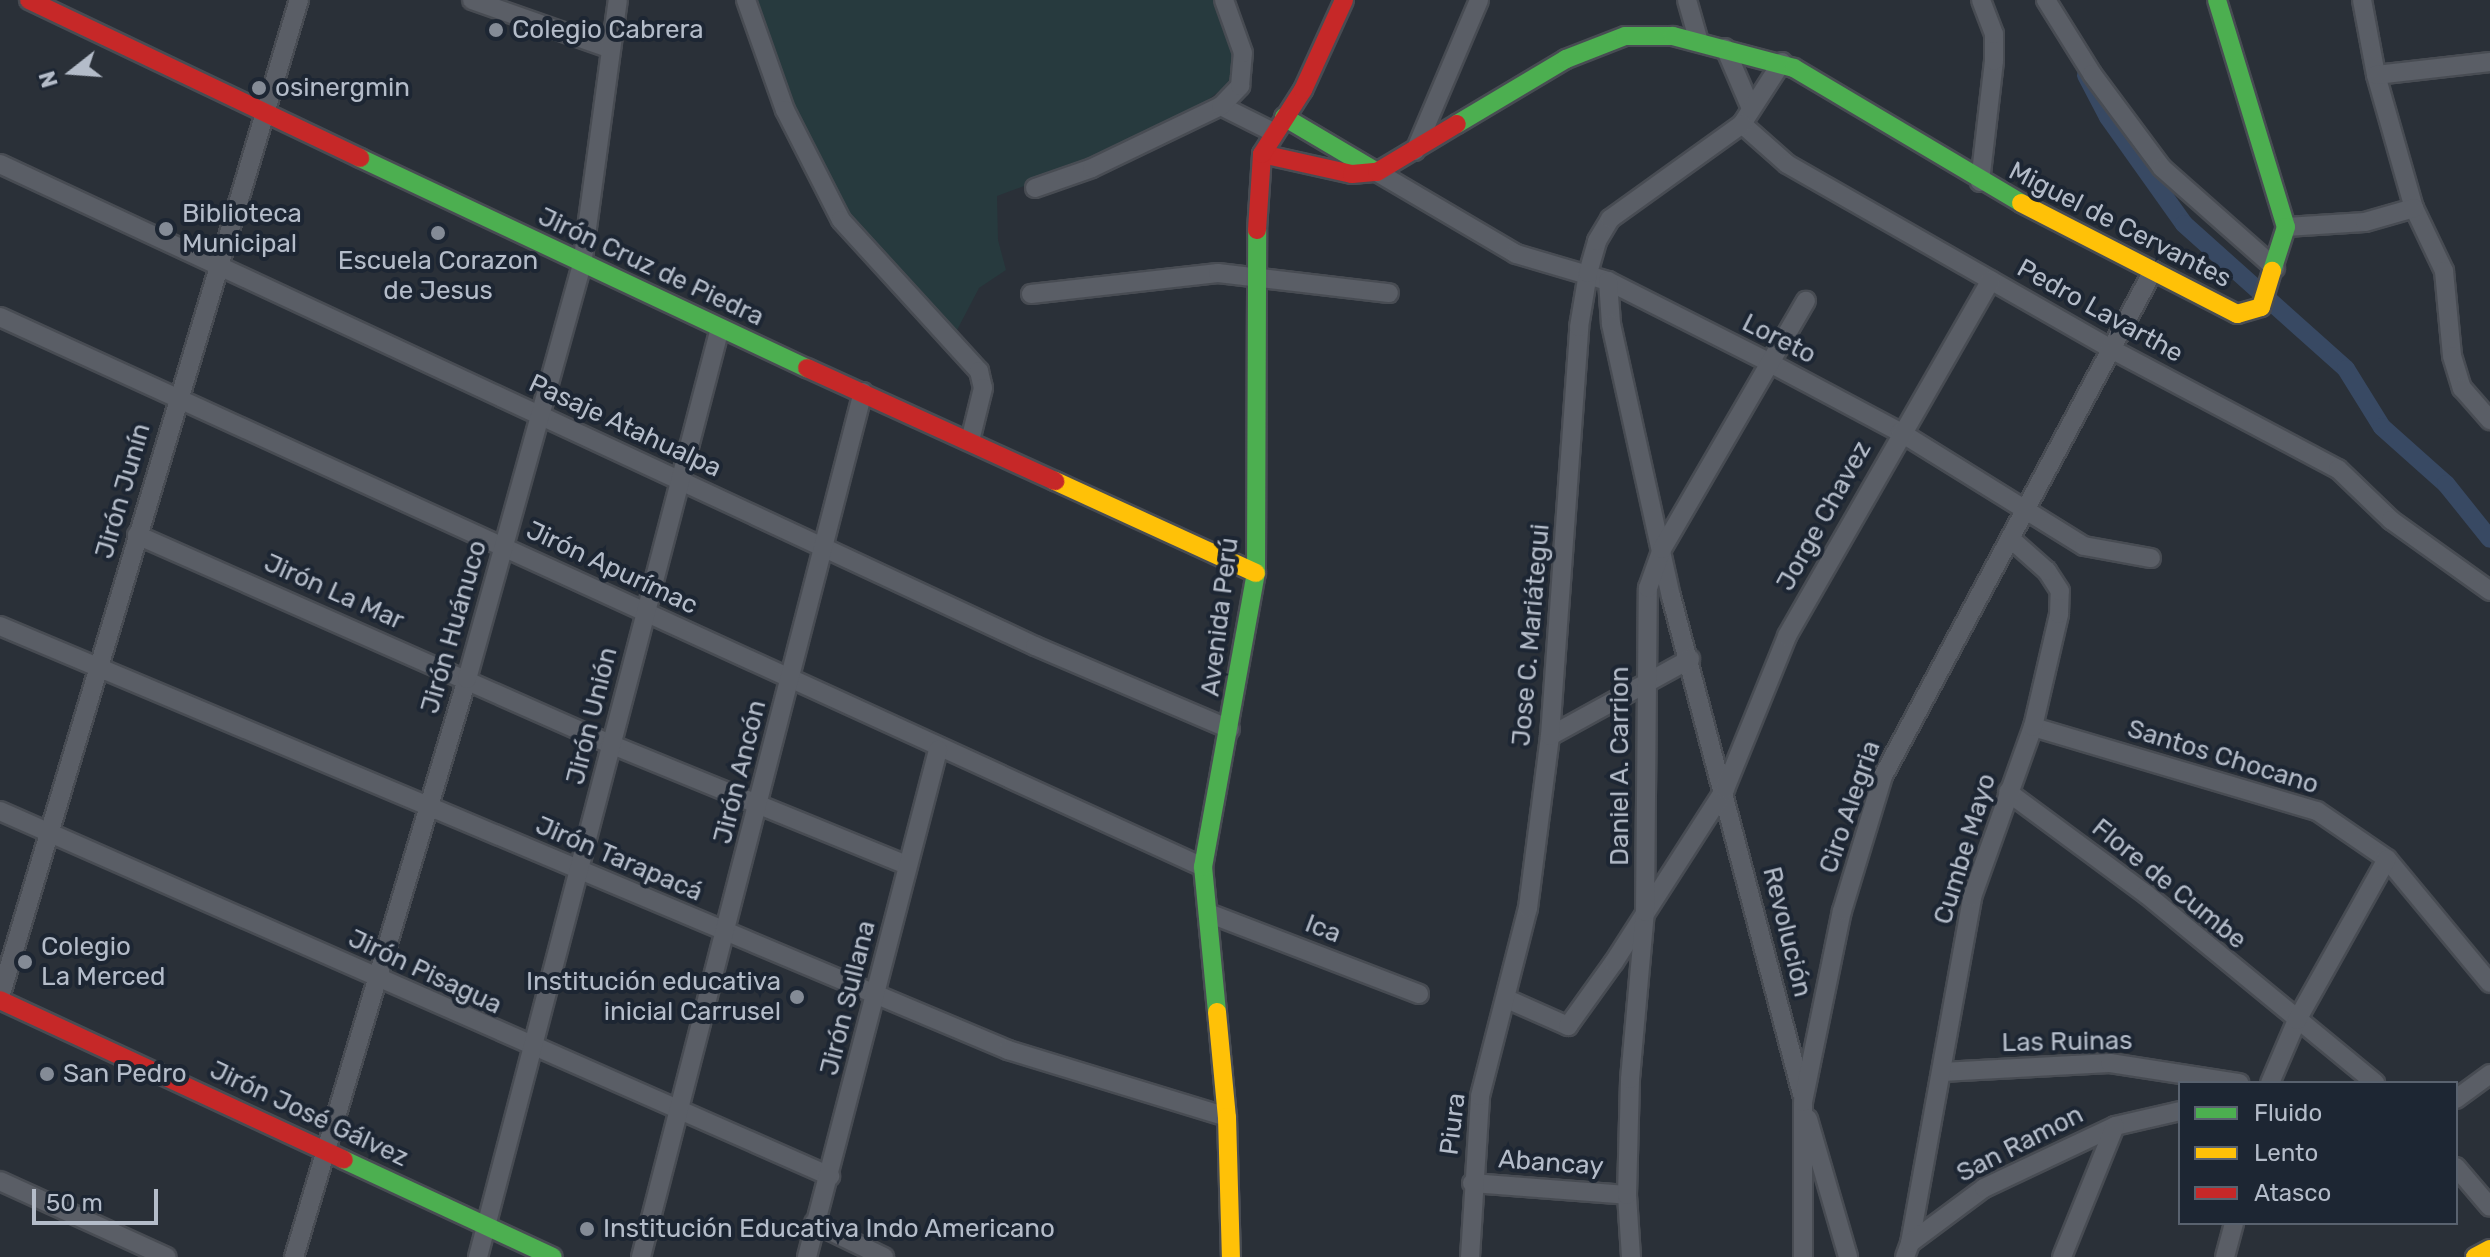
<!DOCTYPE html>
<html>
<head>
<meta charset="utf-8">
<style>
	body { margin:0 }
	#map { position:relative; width:2490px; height:1257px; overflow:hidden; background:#2a3038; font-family:Rubik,sans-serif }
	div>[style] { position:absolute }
	.green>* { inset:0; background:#273a3e }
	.canal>* { height:18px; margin:-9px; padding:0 9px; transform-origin:9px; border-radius:9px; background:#384963 }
	.roads { filter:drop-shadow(2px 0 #484c53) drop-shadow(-2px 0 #484c53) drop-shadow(0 2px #484c53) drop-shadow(0 -2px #484c53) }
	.street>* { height:18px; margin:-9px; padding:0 9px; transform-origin:9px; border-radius:9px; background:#5a5e66 }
	.fast>* { height:18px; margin:-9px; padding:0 9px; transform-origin:9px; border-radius:9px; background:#4caf50 }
	.slow>* { height:18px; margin:-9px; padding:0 9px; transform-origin:9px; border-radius:9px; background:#ffc107 }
	.jam>* { height:18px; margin:-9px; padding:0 9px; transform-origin:9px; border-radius:9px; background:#c62828 }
	.dots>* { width:22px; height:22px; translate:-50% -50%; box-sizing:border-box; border:4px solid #1d2633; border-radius:50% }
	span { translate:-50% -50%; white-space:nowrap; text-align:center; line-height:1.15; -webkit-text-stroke:8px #1d2633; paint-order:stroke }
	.poi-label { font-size:26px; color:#b4bcc9 }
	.left { translate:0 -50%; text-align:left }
	.right { translate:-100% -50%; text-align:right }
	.street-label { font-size:26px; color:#b4bcc9 }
	.legend { position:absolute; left:2178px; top:1081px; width:280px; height:144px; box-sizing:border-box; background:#1d2633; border:2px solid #59626f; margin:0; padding:10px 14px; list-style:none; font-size:24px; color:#b4bcc9 }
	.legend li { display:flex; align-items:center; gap:16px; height:40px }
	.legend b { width:40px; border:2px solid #59626f }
	.north { position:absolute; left:32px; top:32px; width:80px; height:80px; -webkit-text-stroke:6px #1d2633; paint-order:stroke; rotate:253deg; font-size:22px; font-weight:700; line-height:32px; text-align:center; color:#b4bcc9 }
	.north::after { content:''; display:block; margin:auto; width:28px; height:36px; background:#b4bcc9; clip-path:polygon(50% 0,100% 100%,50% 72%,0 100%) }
	.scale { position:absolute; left:32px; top:1189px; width:126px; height:36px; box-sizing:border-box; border:4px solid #b4bcc9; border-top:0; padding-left:10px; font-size:24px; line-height:28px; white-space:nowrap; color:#b4bcc9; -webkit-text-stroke:6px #1d2633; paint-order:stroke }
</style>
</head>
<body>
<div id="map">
	<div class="green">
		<div style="clip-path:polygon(751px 0,1214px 0,1233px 56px,1231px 82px,1196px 109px,1081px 165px,997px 196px,998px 240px,1006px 270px,979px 288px,956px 332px,849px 217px,798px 116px)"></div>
	</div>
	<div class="canal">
		<div style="left:2086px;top:75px;width:47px;rotate:62.4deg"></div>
		<div style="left:2108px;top:117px;width:131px;rotate:54.6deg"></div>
		<div style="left:2184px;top:224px;width:217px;rotate:41.8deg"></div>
		<div style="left:2346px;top:369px;width:68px;rotate:58.2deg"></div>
		<div style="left:2382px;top:427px;width:86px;rotate:41.7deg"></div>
		<div style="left:2446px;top:484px;width:70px;rotate:51.3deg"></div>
	</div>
	<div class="roads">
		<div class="street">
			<div style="left:472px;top:0;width:147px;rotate:19.4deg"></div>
			<div style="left:746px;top:0;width:117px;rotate:70.5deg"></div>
			<div style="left:785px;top:110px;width:123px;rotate:63deg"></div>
			<div style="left:841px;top:220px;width:205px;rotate:47.6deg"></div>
			<div style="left:979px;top:371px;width:17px;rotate:77deg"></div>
			<div style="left:983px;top:388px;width:55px;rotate:103.8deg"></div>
			<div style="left:1687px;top:0;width:44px;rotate:74.1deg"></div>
			<div style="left:2046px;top:0;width:87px;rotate:58.1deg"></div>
			<div style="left:2092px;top:74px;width:117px;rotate:53.3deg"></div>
			<div style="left:2162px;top:168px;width:151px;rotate:41.5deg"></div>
			<div style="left:2362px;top:0;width:76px;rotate:79.4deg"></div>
			<div style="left:2376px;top:75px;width:138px;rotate:74.1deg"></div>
			<div style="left:2414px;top:208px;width:70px;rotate:64.5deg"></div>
			<div style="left:2444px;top:271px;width:85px;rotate:84.6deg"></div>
			<div style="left:2452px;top:356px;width:34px;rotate:73deg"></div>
			<div style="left:2462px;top:388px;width:43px;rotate:48.8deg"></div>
			<div style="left:1725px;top:48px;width:63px;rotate:66.7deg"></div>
			<div style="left:1782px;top:62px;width:74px;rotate:122.8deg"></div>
			<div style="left:1742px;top:124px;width:60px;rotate:41.6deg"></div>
			<div style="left:1787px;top:164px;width:373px;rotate:29.7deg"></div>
			<div style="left:2111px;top:349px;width:257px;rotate:27.9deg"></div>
			<div style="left:2338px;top:469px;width:74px;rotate:43.9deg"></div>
			<div style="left:2391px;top:520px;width:122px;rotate:35.6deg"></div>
			<div style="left:2376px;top:75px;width:115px;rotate:-6.5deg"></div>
			<div style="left:1221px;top:106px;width:60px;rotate:26.6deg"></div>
			<div style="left:1415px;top:151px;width:164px;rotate:-67deg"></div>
			<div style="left:0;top:164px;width:1142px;rotate:24.97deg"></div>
			<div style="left:1035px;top:646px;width:212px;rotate:23.1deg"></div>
			<div style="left:1377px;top:172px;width:161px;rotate:30.5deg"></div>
			<div style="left:1516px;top:254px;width:96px;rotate:16.4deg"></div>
			<div style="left:1608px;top:281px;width:182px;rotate:26.8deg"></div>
			<div style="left:1770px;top:363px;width:147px;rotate:28deg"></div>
			<div style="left:1900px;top:432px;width:216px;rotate:31.8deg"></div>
			<div style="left:2084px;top:546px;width:68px;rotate:10.2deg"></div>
			<div style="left:1980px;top:182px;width:122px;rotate:-83.4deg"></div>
			<div style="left:1994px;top:61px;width:27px;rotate:-90deg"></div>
			<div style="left:1994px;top:34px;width:36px;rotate:-111deg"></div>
			<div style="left:1035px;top:188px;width:60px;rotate:-19.3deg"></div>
			<div style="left:1092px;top:168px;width:143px;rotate:-25.7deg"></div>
			<div style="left:1221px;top:106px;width:28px;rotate:-46deg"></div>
			<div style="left:1240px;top:86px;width:33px;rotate:-85deg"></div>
			<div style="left:1243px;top:53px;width:56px;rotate:-109.7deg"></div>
			<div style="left:2286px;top:227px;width:79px;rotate:-3.6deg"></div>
			<div style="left:2365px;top:222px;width:51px;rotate:-15.9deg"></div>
			<div style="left:1608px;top:281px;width:43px;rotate:86deg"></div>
			<div style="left:1611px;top:324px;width:279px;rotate:77.6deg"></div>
			<div style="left:1671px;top:596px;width:515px;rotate:75.26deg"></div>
			<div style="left:1031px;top:294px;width:188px;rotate:-6.4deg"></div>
			<div style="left:1218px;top:273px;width:172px;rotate:6.7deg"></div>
			<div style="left:0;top:317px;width:1323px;rotate:24.57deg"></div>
			<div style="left:137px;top:535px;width:517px;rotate:23.84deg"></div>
			<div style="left:610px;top:744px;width:321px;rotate:22.2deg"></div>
			<div style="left:0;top:626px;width:1094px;rotate:22.81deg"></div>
			<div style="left:1008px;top:1050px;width:229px;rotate:17deg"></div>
			<div style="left:2033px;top:727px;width:296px;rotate:16.5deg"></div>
			<div style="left:2317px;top:811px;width:85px;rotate:34.4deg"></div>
			<div style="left:2387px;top:859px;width:161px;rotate:50.3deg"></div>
			<div style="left:1550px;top:736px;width:160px;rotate:-28.8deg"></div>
			<div style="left:2008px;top:792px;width:172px;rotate:36.5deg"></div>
			<div style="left:2146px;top:894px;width:297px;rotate:39.5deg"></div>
			<div style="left:0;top:811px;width:907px;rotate:23.74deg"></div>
			<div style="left:1208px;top:913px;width:226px;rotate:21deg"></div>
			<div style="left:0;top:997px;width:1041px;rotate:-73.31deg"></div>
			<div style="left:1507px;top:999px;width:67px;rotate:23.9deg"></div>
			<div style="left:1568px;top:1026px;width:79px;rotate:-54.3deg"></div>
			<div style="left:1614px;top:962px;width:206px;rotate:-57.3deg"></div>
			<div style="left:1725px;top:789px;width:165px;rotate:-67.9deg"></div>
			<div style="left:1787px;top:636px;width:410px;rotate:-60.2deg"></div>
			<div style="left:1942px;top:1072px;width:168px;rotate:-3.1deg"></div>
			<div style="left:2110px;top:1063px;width:131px;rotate:8.8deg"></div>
			<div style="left:2270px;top:1083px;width:69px;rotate:-66.8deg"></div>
			<div style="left:2297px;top:1020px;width:184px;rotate:-60.8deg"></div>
			<div style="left:2456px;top:1099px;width:42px;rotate:-36.3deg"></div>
			<div style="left:1808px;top:1119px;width:144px;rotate:73.8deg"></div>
			<div style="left:2456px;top:1167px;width:52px;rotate:49.6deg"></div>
			<div style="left:0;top:1181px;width:183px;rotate:24.5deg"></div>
			<div style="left:1472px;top:1183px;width:155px;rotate:4.4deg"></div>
			<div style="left:814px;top:1223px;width:78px;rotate:25.9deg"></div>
			<div style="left:1910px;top:1243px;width:352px;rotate:-79.8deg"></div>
			<div style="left:1972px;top:897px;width:181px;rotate:-70.3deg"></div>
			<div style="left:2033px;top:727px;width:116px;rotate:-77deg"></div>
			<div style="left:2059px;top:614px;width:23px;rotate:-88deg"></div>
			<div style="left:2060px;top:591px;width:24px;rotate:-123deg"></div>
			<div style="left:2047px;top:571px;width:47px;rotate:-138.5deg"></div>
			<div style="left:294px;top:1257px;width:603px;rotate:-73.34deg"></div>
			<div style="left:467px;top:679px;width:430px;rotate:-74.5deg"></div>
			<div style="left:582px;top:265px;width:267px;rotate:-82.3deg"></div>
			<div style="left:478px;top:1257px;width:960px;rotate:-75.4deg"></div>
			<div style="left:641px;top:1257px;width:893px;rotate:-75.61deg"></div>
			<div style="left:807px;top:1257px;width:524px;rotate:-75.51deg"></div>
			<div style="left:1470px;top:1257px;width:161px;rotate:-86.4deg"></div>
			<div style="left:1480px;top:1096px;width:194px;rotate:-75.7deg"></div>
			<div style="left:1528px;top:908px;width:173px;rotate:-82.7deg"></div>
			<div style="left:1550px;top:736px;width:410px;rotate:-85.9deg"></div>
			<div style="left:1579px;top:327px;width:55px;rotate:-80.5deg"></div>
			<div style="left:1588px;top:273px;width:33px;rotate:-74deg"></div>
			<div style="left:1597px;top:241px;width:26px;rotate:-59deg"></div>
			<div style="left:1610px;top:219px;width:163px;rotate:-35.7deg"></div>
			<div style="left:1631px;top:1257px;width:62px;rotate:-93.7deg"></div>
			<div style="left:1627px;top:1195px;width:116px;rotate:-88.5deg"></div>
			<div style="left:1630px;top:1079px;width:168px;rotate:-84.9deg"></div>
			<div style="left:1645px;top:912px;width:324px;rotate:-89.5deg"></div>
			<div style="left:1648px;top:588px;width:41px;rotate:-70.3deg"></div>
			<div style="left:1662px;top:549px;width:287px;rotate:-59.9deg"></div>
			<div style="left:1803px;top:1257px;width:155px;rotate:-90deg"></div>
			<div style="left:1803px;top:1102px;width:195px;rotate:-78.5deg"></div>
			<div style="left:1842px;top:911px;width:141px;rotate:-73.1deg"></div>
			<div style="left:1883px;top:776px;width:573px;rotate:-61.87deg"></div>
			<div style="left:1905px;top:1257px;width:15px;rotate:-70deg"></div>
			<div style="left:1910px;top:1243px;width:92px;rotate:-36.6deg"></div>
			<div style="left:1984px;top:1188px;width:145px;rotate:-25.3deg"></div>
			<div style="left:2115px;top:1126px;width:67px;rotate:-13deg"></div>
			<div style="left:2062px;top:1257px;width:141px;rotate:-68deg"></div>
			<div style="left:2225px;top:1257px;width:35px;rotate:-75deg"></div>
		</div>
		<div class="fast">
			<div style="left:2217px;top:0;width:237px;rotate:73.1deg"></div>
			<div style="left:2286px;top:227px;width:46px;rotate:107.7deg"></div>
			<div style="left:1284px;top:117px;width:108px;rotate:30.6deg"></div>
			<div style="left:1457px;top:124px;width:127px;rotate:-30.8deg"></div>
			<div style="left:1566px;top:59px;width:63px;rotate:-21.3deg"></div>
			<div style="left:1625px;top:36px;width:48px"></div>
			<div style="left:1673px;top:36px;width:125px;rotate:14.8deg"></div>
			<div style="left:1794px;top:68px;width:264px;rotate:30.7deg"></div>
			<div style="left:360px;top:158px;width:494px;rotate:25.2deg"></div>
			<div style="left:1217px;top:1012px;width:146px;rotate:-95.5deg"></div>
			<div style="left:1203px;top:867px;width:299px;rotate:-79.8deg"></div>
			<div style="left:1256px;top:573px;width:343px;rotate:-89.8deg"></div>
			<div style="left:344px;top:1160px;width:230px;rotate:24.9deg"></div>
		</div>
		<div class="slow">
			<div style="left:2021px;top:203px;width:243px;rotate:27.2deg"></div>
			<div style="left:2237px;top:314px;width:25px;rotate:-16deg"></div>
			<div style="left:2261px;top:307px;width:38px;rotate:-73deg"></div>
			<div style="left:1055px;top:481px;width:221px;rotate:24.6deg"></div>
			<div style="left:1217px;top:1012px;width:105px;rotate:84.6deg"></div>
			<div style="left:1227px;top:1117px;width:140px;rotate:88.4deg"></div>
			<div style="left:2475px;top:1257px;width:17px;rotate:-28deg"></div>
		</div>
		<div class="jam">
			<div style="left:29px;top:0;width:367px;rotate:25.5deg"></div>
			<div style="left:1262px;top:154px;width:92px;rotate:12.5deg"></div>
			<div style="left:1352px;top:174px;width:25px;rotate:-5deg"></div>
			<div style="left:1377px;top:172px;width:93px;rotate:-31deg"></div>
			<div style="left:1257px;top:230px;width:76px;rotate:-86.2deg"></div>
			<div style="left:1262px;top:154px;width:76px;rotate:-57.4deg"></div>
			<div style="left:1303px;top:90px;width:99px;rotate:-65.5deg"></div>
			<div style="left:807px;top:368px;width:273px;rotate:24.5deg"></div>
			<div style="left:0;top:1000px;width:379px;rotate:24.9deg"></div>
		</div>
	</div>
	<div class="dots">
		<div style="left:496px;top:30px;background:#848b96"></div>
		<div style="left:259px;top:88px;background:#848b96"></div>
		<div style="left:166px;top:229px;background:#848b96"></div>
		<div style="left:438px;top:233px;background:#848b96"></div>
		<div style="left:25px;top:962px;background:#848b96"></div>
		<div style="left:797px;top:997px;background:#848b96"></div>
		<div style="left:47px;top:1074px;background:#848b96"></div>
		<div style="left:587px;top:1229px;background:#848b96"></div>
	</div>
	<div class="poi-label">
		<span class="left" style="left:512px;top:30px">Colegio Cabrera</span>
		<span class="left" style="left:275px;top:88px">osinergmin</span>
		<span class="left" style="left:182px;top:229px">Biblioteca<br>Municipal</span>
		<span style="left:438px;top:276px">Escuela Corazon<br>de Jesus</span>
		<span class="left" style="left:41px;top:962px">Colegio<br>La Merced</span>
		<span class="right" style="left:781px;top:997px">Institución educativa<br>inicial Carrusel</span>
		<span class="left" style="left:63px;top:1074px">San Pedro</span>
		<span class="left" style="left:603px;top:1229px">Institución Educativa Indo Americano</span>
	</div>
	<div class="street-label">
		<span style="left:2120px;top:225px;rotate:27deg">Miguel de Cervantes</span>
		<span style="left:651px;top:267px;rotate:25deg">Jirón Cruz de Piedra</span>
		<span style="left:2100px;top:311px;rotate:29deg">Pedro Lavarthe</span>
		<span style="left:1779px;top:339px;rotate:27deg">Loreto</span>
		<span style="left:625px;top:426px;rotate:25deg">Pasaje Atahualpa</span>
		<span style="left:123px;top:491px;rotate:-74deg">Jirón Junín</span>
		<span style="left:1824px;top:516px;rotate:-61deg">Jorge Chavez</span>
		<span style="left:612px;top:568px;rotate:25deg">Jirón Apurímac</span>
		<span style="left:334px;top:592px;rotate:24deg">Jirón La Mar</span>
		<span style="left:1220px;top:617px;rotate:-83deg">Avenida Perú</span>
		<span style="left:454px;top:627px;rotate:-74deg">Jirón Huánuco</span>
		<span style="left:1531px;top:635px;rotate:-85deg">Jose C. Mariátegui</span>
		<span style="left:592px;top:716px;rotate:-76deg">Jirón Unión</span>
		<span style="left:2223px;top:757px;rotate:17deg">Santos Chocano</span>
		<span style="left:1620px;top:766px;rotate:-90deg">Daniel A. Carrion</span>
		<span style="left:740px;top:772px;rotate:-76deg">Jirón Ancón</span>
		<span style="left:1850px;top:807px;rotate:-71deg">Ciro Alegria</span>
		<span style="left:1965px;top:849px;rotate:-73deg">Cumbe Mayo</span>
		<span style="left:619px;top:859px;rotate:23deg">Jirón Tarapacá</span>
		<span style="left:2169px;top:884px;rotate:39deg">Flore de Cumbe</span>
		<span style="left:1323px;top:929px;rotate:21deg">Ica</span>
		<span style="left:1787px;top:932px;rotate:76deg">Revolución</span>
		<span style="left:425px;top:972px;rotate:25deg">Jirón Pisagua</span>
		<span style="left:848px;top:998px;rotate:-76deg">Jirón Sullana</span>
		<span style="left:2067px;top:1042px;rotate:-1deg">Las Ruinas</span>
		<span style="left:309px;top:1114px;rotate:25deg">Jirón José Gálvez</span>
		<span style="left:1453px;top:1124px;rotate:-83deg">Piura</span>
		<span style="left:2020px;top:1144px;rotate:-27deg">San Ramon</span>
		<span style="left:1551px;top:1163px;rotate:4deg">Abancay</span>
	</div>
	<ul class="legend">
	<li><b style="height:10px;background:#4caf50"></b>Fluido</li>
	<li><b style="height:10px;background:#ffc107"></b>Lento</li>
	<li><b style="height:10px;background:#c62828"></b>Atasco</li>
	</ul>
	<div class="north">N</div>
	<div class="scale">50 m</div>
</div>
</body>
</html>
